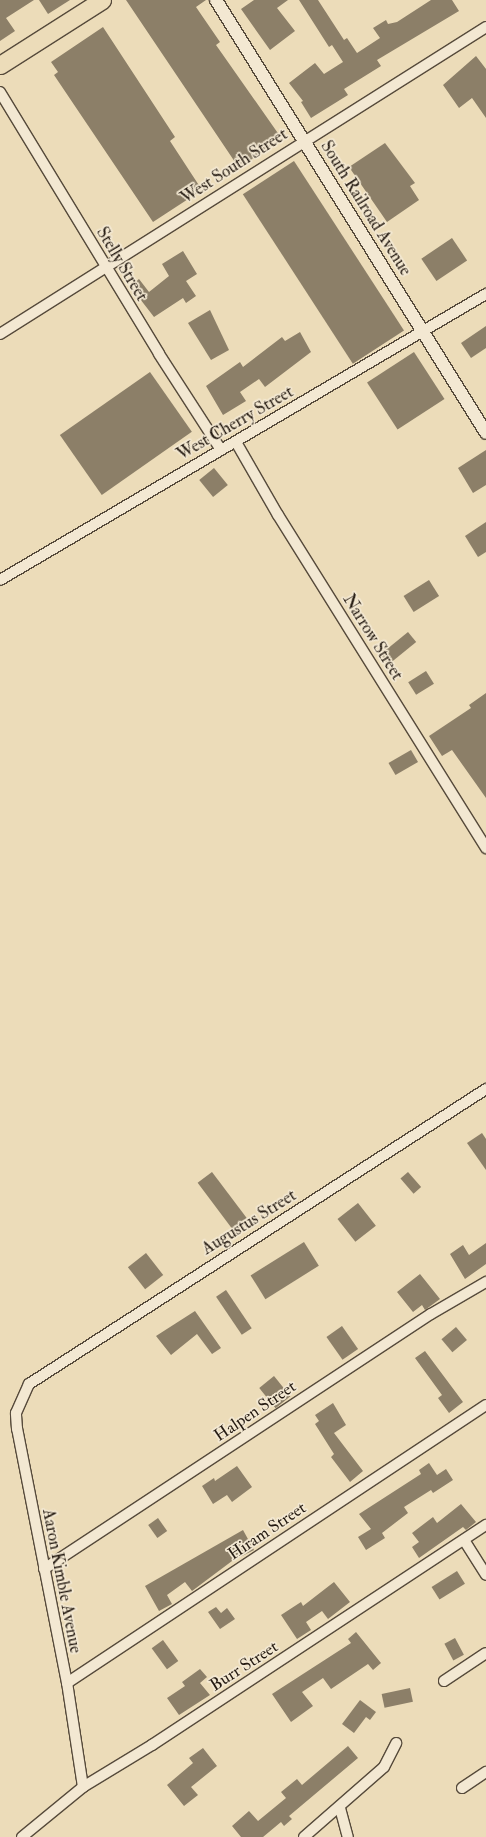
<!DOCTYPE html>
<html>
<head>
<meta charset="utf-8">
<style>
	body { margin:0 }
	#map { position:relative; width:486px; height:1837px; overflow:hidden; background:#ecdcb9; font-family:"IM FELL Double Pica",serif }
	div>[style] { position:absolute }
	.building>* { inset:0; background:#8c7f68; transform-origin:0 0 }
	.roads { filter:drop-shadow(1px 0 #564a3b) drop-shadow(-1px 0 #564a3b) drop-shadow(0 1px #564a3b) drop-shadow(0 -1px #564a3b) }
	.minor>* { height:10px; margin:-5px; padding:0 5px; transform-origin:5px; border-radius:5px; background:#f3e8d2 }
	.tertiary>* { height:12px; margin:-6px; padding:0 6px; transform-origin:6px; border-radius:6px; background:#f3e8d2 }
	.trunk>* { height:17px; margin:-8.5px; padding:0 8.5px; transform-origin:8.5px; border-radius:8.5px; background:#ecdcb9 }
	span { translate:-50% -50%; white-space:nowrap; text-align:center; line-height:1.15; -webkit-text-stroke:3.5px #f3e8d2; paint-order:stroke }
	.street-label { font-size:17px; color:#241a11 }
</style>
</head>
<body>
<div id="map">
	<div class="building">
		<div style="clip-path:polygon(0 0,34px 0,6px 18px,15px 31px,0 41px)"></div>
		<div style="clip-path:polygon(39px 0,70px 0,48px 14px)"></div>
		<div style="clip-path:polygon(126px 0,206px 0,196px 7px,220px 42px,216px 45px,282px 139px,239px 168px)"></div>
		<div style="clip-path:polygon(254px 0,288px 0,277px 8px,295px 31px,270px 50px,241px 9px)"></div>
		<div style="clip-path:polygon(299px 0,318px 0,344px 40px,347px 38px,357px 53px,380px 38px,373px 28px,386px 20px,388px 24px,397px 22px,431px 0,452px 0,459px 11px,377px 60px,381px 66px,344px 89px,348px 95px,311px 118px,301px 102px,303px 101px,289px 83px,315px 63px,324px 74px,343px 62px,332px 45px,329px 47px)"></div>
		<div style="clip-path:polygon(103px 27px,175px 137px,170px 141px,202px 190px,153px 222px,54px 75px,58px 72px,51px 62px)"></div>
		<div style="clip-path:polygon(476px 56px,486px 69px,486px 118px,472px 98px,459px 108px,443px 85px)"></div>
		<div style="clip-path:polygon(385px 143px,415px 183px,410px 186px,419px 200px,387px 222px,349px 167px)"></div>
		<div style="left:294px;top:161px;width:202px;height:61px;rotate:57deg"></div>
		<div style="left:452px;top:238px;width:27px;height:37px;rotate:56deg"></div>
		<div style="clip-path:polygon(183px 251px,197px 274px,186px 281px,196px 296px,186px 303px,183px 298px,154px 317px,130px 286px,139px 279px,149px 292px,169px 276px,162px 264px)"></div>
		<div style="clip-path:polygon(210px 310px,229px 350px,211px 360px,188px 323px)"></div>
		<div style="clip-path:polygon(486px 326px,486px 348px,471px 358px,461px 343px)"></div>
		<div style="clip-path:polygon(300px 332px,311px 352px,265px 387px,259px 379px,240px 392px,246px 401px,223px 415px,206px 386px,240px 362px,243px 367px,282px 337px,285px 341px)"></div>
		<div style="left:414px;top:352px;width:56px;height:56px;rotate:57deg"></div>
		<div style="left:150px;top:372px;width:73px;height:110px;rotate:55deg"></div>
		<div style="clip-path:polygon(486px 450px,486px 485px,473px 493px,458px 468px)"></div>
		<div style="left:214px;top:468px;width:22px;height:19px;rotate:51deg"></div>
		<div style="clip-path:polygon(486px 522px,486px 552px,478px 557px,465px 536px)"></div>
		<div style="left:429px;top:580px;width:19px;height:30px;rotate:58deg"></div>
		<div style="left:408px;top:632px;width:13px;height:36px;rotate:51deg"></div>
		<div style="left:426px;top:671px;width:15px;height:21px;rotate:58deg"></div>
		<div style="clip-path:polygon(486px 693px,486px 798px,452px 750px,442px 756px,429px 736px,471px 708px,469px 705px)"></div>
		<div style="left:411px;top:750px;width:14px;height:26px;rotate:60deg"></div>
		<div style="clip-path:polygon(482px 1133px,486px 1139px,486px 1170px,467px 1143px)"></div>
		<div style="left:212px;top:1172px;width:58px;height:18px;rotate:53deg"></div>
		<div style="left:408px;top:1172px;width:20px;height:10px;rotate:49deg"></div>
		<div style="left:358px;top:1203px;width:29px;height:26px;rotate:52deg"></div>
		<div style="left:304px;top:1242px;width:28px;height:63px;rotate:58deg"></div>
		<div style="clip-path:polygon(486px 1243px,486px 1264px,465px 1279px,450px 1254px,463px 1245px,469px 1255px)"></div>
		<div style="left:146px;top:1253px;width:28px;height:23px;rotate:52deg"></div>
		<div style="clip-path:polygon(420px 1274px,440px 1299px,425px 1310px,422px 1305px,413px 1312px,397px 1292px)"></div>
		<div style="left:226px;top:1290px;width:46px;height:12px;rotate:56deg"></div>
		<div style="clip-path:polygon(195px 1311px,221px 1348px,212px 1354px,197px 1334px,171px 1355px,156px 1336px)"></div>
		<div style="left:342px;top:1326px;width:28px;height:19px;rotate:55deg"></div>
		<div style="left:456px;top:1327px;width:17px;height:19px;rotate:50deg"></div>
		<div style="clip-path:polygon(425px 1351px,463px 1402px,449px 1413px,438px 1398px,442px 1395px,415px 1358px)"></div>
		<div style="left:274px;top:1376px;width:26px;height:19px;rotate:51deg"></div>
		<div style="clip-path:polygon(333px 1403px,346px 1425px,334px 1433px,363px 1471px,350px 1482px,331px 1457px,334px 1454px,315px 1424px,319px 1421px,315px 1415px)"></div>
		<div style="clip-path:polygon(429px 1463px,437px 1475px,446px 1469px,453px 1480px,433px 1493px,431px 1490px,404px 1507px,408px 1513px,382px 1533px,385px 1538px,366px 1550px,358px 1537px,371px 1529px,359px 1514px,421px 1474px,419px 1470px)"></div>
		<div style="clip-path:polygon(237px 1466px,252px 1487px,232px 1502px,227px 1495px,213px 1504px,202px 1486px,214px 1478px,215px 1481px)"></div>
		<div style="clip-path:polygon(461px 1504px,476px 1522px,466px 1530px,463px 1527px,419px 1558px,412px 1547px,419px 1542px,412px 1533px,433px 1517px,437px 1523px)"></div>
		<div style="left:158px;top:1518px;width:16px;height:12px;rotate:55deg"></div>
		<div style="clip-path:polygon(243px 1530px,254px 1550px,232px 1561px,192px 1591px,185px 1582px,167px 1595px,172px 1604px,159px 1611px,145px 1586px)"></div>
		<div style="left:457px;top:1571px;width:15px;height:30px;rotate:58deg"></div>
		<div style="clip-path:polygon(334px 1582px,350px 1602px,328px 1619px,322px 1611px,306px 1622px,311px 1630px,297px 1639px,281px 1615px,301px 1602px,303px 1606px)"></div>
		<div style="clip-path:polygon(216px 1607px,221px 1613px,227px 1608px,235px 1619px,220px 1629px,208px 1612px)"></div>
		<div style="clip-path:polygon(356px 1632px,381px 1663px,373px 1670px,368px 1664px,331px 1689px,323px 1678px,302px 1692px,313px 1706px,291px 1722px,272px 1694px,351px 1643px,348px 1639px)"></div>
		<div style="left:455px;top:1638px;width:19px;height:12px;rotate:62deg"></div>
		<div style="left:163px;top:1640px;width:26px;height:14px;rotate:54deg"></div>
		<div style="clip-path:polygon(200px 1669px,207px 1677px,200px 1683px,210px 1695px,179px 1715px,167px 1698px,185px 1686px,182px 1682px)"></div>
		<div style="left:410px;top:1688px;width:14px;height:29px;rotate:78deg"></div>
		<div style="clip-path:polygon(360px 1700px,376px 1712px,370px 1720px,366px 1717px,354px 1733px,342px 1724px)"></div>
		<div style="clip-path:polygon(348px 1746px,358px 1758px,289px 1816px,292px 1819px,284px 1826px,281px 1822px,263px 1837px,241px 1837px,232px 1826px,249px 1811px,258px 1821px,286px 1798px,281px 1792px,297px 1779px,302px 1785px)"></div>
		<div style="clip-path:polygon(203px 1748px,217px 1766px,191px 1787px,198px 1795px,184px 1806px,167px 1785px,193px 1763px,189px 1758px)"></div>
	</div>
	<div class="roads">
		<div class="minor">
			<div style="left:0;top:92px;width:306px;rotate:58.7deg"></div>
			<div style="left:159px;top:354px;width:114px;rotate:57.1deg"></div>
			<div style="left:0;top:334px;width:575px;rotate:-32.28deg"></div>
			<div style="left:236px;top:442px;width:84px;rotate:60.1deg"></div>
			<div style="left:278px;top:515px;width:393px;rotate:58deg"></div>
			<div style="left:0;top:580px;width:564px;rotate:-30.48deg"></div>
			<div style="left:464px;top:1540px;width:41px;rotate:57.8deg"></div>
			<div style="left:44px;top:1569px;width:463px;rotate:-33.4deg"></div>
			<div style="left:431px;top:1314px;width:64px;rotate:-30.2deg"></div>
			<div style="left:444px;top:1681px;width:50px;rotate:-33.7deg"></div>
			<div style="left:67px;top:1683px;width:503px;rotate:-33.56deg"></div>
			<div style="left:83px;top:1787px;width:105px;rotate:-98.7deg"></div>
			<div style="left:67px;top:1683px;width:259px;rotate:-101.1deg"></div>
			<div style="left:17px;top:1429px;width:16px;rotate:-94deg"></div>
			<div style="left:16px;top:1413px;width:32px;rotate:-66deg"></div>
			<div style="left:29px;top:1384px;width:544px;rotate:-32.84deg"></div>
			<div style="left:462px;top:1788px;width:29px;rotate:-34deg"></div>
			<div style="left:340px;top:1808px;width:30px;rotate:75deg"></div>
			<div style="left:22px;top:1837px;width:79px;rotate:-39.3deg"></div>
			<div style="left:83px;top:1787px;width:81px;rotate:-31.3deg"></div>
			<div style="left:152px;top:1745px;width:400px;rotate:-33.4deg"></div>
			<div style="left:304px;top:1837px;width:106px;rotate:-41.2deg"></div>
			<div style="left:384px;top:1767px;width:27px;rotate:-63deg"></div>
		</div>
		<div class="tertiary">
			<div style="left:216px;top:0;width:510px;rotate:58.05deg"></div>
		</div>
		<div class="trunk">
			<div style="left:0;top:65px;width:121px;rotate:-32.5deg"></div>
		</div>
	</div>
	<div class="street-label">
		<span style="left:234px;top:166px;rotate:-33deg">West South Street</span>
		<span style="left:366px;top:208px;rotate:58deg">South Railroad Avenue</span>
		<span style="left:122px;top:264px;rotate:59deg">Stelly Street</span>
		<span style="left:235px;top:423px;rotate:-30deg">West Cherry Street</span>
		<span style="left:373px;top:637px;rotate:58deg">Narrow Street</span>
		<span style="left:249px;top:1222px;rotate:-32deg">Augustus Street</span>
		<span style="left:255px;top:1411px;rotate:-34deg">Halpen Street</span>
		<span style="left:267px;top:1531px;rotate:-34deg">Hiram Street</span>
		<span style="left:62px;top:1581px;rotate:79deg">Aaron Kimble Avenue</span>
		<span style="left:244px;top:1666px;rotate:-33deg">Burr Street</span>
	</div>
</div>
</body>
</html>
